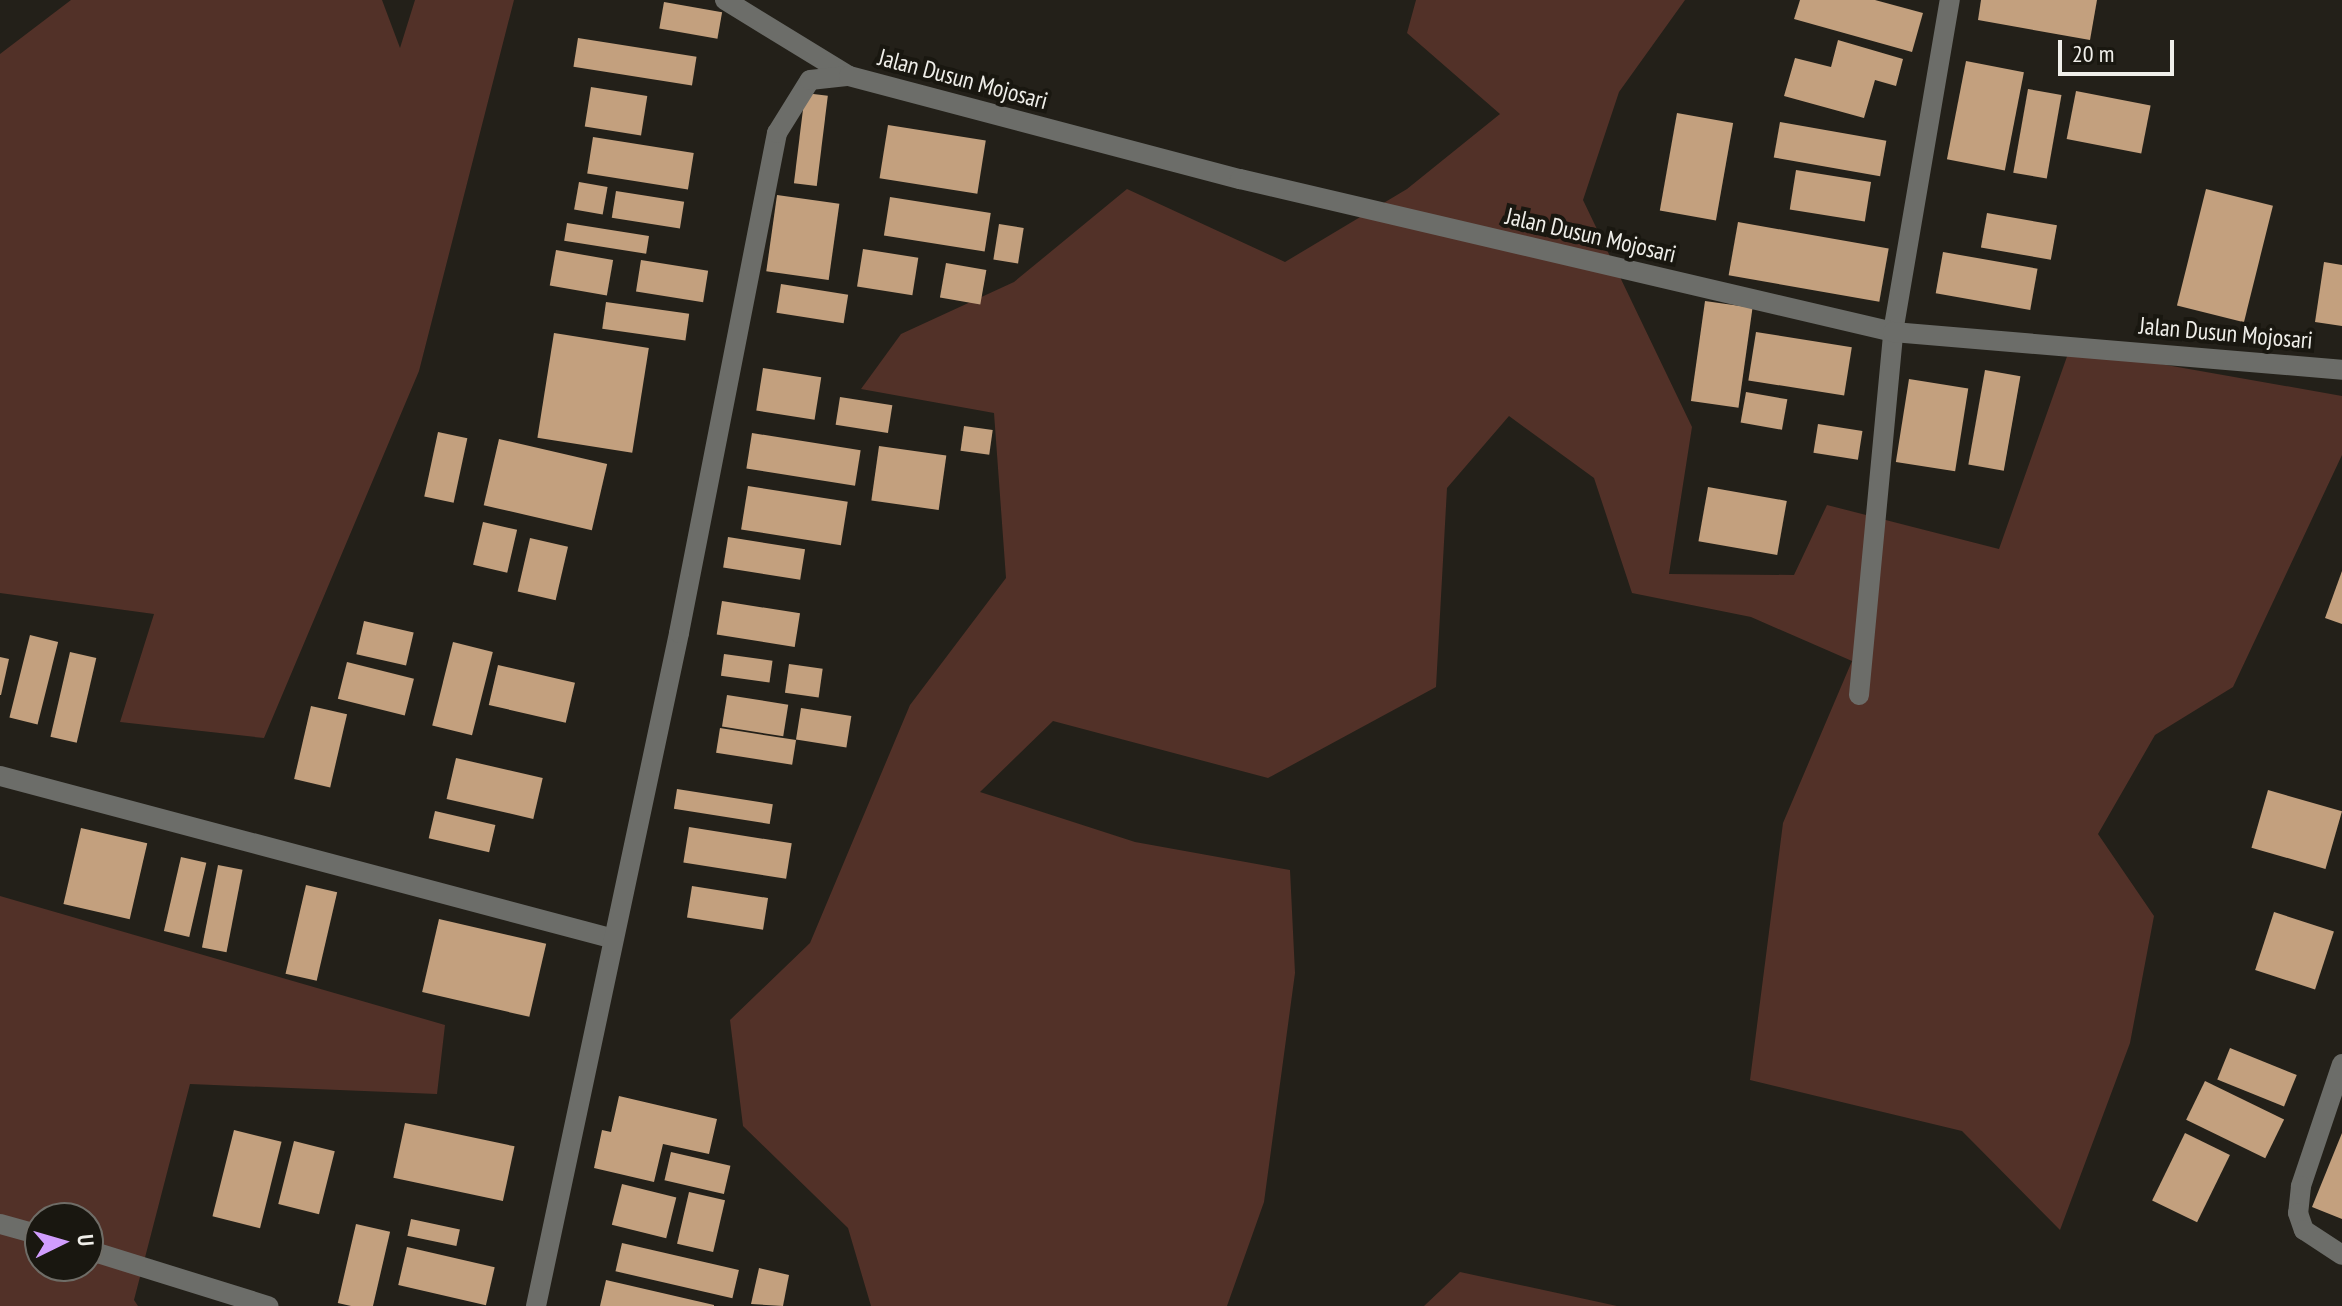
<!DOCTYPE html>
<html>
<head>
<meta charset="utf-8">
<style>
	body { margin:0 }
	#map { position:relative; width:2342px; height:1306px; overflow:hidden; background:#232019; font-family:"PT Sans Narrow",sans-serif }
	div>[style] { position:absolute }
	.green>* { inset:0; background:#523128 }
	.building>* { inset:0; background:#c3a07e; transform-origin:0 0 }
	.minor>* { height:20px; margin:-10px; padding:0 10px; transform-origin:10px; border-radius:10px; background:#6c6d69 }
	span { translate:-50% -50%; white-space:nowrap; text-align:center; line-height:1.15; -webkit-text-stroke:8px #191710; paint-order:stroke }
	.street-label { font-size:24px; color:#f0efea }
	.north { position:absolute; left:24px; top:1202px; width:80px; height:80px; box-sizing:border-box; background:#191710; border:2px solid #6f6d67; border-radius:50%; rotate:85deg; font-size:22px; font-weight:700; line-height:32px; text-align:center; color:#f0efea }
	.north::after { content:''; display:block; margin:auto; width:28px; height:36px; background:#d19dfe; clip-path:polygon(50% 0,100% 100%,50% 72%,0 100%) }
	.scale { position:absolute; left:2058px; top:40px; width:116px; height:36px; box-sizing:border-box; border:4px solid #f0efea; border-top:0; padding-left:10px; font-size:24px; line-height:28px; white-space:nowrap; color:#f0efea; -webkit-text-stroke:6px #191710; paint-order:stroke }
</style>
</head>
<body>
<div id="map">
	<div class="green">
		<div style="clip-path:polygon(71px 0,382px 0,400px 48px,415px 0,514px 0,419px 371px,264px 738px,120px 722px,154px 614px,0 593px,0 54px)"></div>
		<div style="clip-path:polygon(1416px 0,1685px 0,1619px 92px,1583px 200px,1692px 427px,1669px 574px,1794px 575px,1827px 505px,1999px 549px,2070px 348px,2342px 396px,2342px 455px,2233px 687px,2155px 735px,2098px 834px,2154px 916px,2130px 1043px,2060px 1230px,1962px 1131px,1750px 1080px,1783px 823px,1852px 661px,1751px 617px,1632px 593px,1594px 478px,1509px 416px,1447px 488px,1436px 687px,1268px 778px,1053px 721px,980px 792px,1135px 842px,1290px 870px,1295px 973px,1264px 1202px,1227px 1306px,871px 1306px,848px 1228px,743px 1126px,730px 1020px,810px 943px,910px 705px,1006px 578px,994px 413px,861px 389px,901px 334px,1014px 282px,1127px 189px,1285px 262px,1407px 189px,1500px 114px,1407px 33px)"></div>
		<div style="clip-path:polygon(evenodd,0 896px,445px 1025px,437px 1094px,190px 1084px,134px 1300px,138px 1306px,0 1306px,0 896px,40px 1218px,88px 1218px,88px 1266px,40px 1266px,40px 1218px)"></div>
		<div style="clip-path:polygon(1460px 1272px,1617px 1306px,1424px 1306px)"></div>
	</div>
	<div class="building">
		<div style="clip-path:polygon(1800px 0,1875px 0,1923px 13px,1912px 52px,1794px 19px)"></div>
		<div style="clip-path:polygon(1981px 0,2097px 0,2090px 40px,1978px 20px)"></div>
		<div style="left:664px;top:2px;width:59px;height:27px;rotate:10deg"></div>
		<div style="left:578px;top:38px;width:120px;height:29px;rotate:9deg"></div>
		<div style="clip-path:polygon(1838px 40px,1903px 59px,1896px 86px,1875px 80px,1864px 118px,1784px 96px,1795px 58px,1831px 67px)"></div>
		<div style="left:1966px;top:61px;width:59px;height:100px;rotate:11deg"></div>
		<div style="left:591px;top:87px;width:57px;height:40px;rotate:9deg"></div>
		<div style="left:2028px;top:89px;width:34px;height:85px;rotate:10deg"></div>
		<div style="left:2076px;top:91px;width:76px;height:49px;rotate:11deg"></div>
		<div style="left:805px;top:93px;width:23px;height:91px;rotate:7deg"></div>
		<div style="left:1677px;top:113px;width:57px;height:99px;rotate:10deg"></div>
		<div style="left:1780px;top:122px;width:108px;height:36px;rotate:10deg"></div>
		<div style="left:888px;top:125px;width:99px;height:54px;rotate:9deg"></div>
		<div style="left:593px;top:137px;width:102px;height:37px;rotate:9deg"></div>
		<div style="left:1796px;top:170px;width:76px;height:40px;rotate:9deg"></div>
		<div style="left:579px;top:182px;width:29px;height:28px;rotate:10deg"></div>
		<div style="left:2206px;top:189px;width:69px;height:120px;rotate:14deg"></div>
		<div style="left:616px;top:191px;width:69px;height:27px;rotate:9deg"></div>
		<div style="left:777px;top:195px;width:63px;height:77px;rotate:8deg"></div>
		<div style="left:890px;top:197px;width:102px;height:39px;rotate:9deg"></div>
		<div style="left:1987px;top:213px;width:71px;height:35px;rotate:10deg"></div>
		<div style="left:1738px;top:222px;width:153px;height:54px;rotate:10deg"></div>
		<div style="left:567px;top:223px;width:83px;height:18px;rotate:9deg"></div>
		<div style="left:999px;top:224px;width:25px;height:36px;rotate:9deg"></div>
		<div style="left:863px;top:249px;width:56px;height:38px;rotate:9deg"></div>
		<div style="left:556px;top:250px;width:58px;height:36px;rotate:10deg"></div>
		<div style="left:1943px;top:252px;width:96px;height:42px;rotate:10deg"></div>
		<div style="left:641px;top:260px;width:68px;height:32px;rotate:9deg"></div>
		<div style="clip-path:polygon(2324px 262px,2342px 265px,2342px 326px,2315px 322px)"></div>
		<div style="left:946px;top:263px;width:41px;height:35px;rotate:10deg"></div>
		<div style="left:781px;top:284px;width:68px;height:29px;rotate:9deg"></div>
		<div style="left:1705px;top:301px;width:48px;height:101px;rotate:8deg"></div>
		<div style="left:606px;top:302px;width:84px;height:27px;rotate:8deg"></div>
		<div style="left:1756px;top:332px;width:97px;height:49px;rotate:9deg"></div>
		<div style="left:554px;top:333px;width:96px;height:106px;rotate:9deg"></div>
		<div style="left:763px;top:368px;width:59px;height:43px;rotate:9deg"></div>
		<div style="left:1985px;top:370px;width:36px;height:96px;rotate:10deg"></div>
		<div style="left:1909px;top:379px;width:60px;height:84px;rotate:9deg"></div>
		<div style="left:1746px;top:392px;width:42px;height:31px;rotate:10deg"></div>
		<div style="left:840px;top:397px;width:53px;height:28px;rotate:9deg"></div>
		<div style="left:1818px;top:424px;width:45px;height:29px;rotate:9deg"></div>
		<div style="left:964px;top:426px;width:29px;height:25px;rotate:8deg"></div>
		<div style="left:438px;top:432px;width:30px;height:66px;rotate:12deg"></div>
		<div style="left:752px;top:433px;width:110px;height:36px;rotate:9deg"></div>
		<div style="left:499px;top:439px;width:111px;height:68px;rotate:13deg"></div>
		<div style="left:879px;top:446px;width:68px;height:55px;rotate:8deg"></div>
		<div style="left:748px;top:486px;width:101px;height:44px;rotate:9deg"></div>
		<div style="left:1708px;top:487px;width:80px;height:55px;rotate:10deg"></div>
		<div style="left:483px;top:522px;width:35px;height:44px;rotate:13deg"></div>
		<div style="left:728px;top:537px;width:78px;height:31px;rotate:9deg"></div>
		<div style="left:530px;top:538px;width:39px;height:55px;rotate:13deg"></div>
		<div style="clip-path:polygon(2342px 571px,2342px 624px,2325px 618px)"></div>
		<div style="left:722px;top:601px;width:79px;height:34px;rotate:9deg"></div>
		<div style="left:364px;top:621px;width:51px;height:34px;rotate:13deg"></div>
		<div style="left:30px;top:635px;width:29px;height:85px;rotate:14deg"></div>
		<div style="left:453px;top:642px;width:41px;height:86px;rotate:14deg"></div>
		<div style="left:70px;top:652px;width:27px;height:87px;rotate:13deg"></div>
		<div style="left:724px;top:654px;width:49px;height:22px;rotate:8deg"></div>
		<div style="clip-path:polygon(0 657px,9px 659px,1px 695px,0 695px)"></div>
		<div style="left:347px;top:662px;width:69px;height:38px;rotate:14deg"></div>
		<div style="left:789px;top:664px;width:34px;height:29px;rotate:8deg"></div>
		<div style="left:498px;top:665px;width:79px;height:41px;rotate:13deg"></div>
		<div style="left:727px;top:695px;width:62px;height:32px;rotate:9deg"></div>
		<div style="left:311px;top:706px;width:37px;height:75px;rotate:13deg"></div>
		<div style="left:801px;top:708px;width:51px;height:32px;rotate:9deg"></div>
		<div style="left:720px;top:728px;width:77px;height:25px;rotate:9deg"></div>
		<div style="left:456px;top:758px;width:89px;height:42px;rotate:13deg"></div>
		<div style="left:677px;top:789px;width:97px;height:20px;rotate:9deg"></div>
		<div style="left:2268px;top:790px;width:77px;height:60px;rotate:16deg"></div>
		<div style="left:435px;top:811px;width:62px;height:28px;rotate:13deg"></div>
		<div style="left:689px;top:827px;width:104px;height:36px;rotate:9deg"></div>
		<div style="left:81px;top:828px;width:68px;height:78px;rotate:13deg"></div>
		<div style="left:181px;top:857px;width:26px;height:76px;rotate:13deg"></div>
		<div style="left:218px;top:865px;width:25px;height:84px;rotate:11deg"></div>
		<div style="left:306px;top:885px;width:32px;height:91px;rotate:13deg"></div>
		<div style="left:692px;top:886px;width:77px;height:32px;rotate:9deg"></div>
		<div style="left:2274px;top:912px;width:63px;height:61px;rotate:18deg"></div>
		<div style="left:439px;top:919px;width:110px;height:75px;rotate:13deg"></div>
		<div style="left:2230px;top:1048px;width:72px;height:34px;rotate:22deg"></div>
		<div style="left:2205px;top:1081px;width:88px;height:43px;rotate:26deg"></div>
		<div style="clip-path:polygon(619px 1096px,717px 1119px,709px 1154px,663px 1144px,654px 1182px,594px 1168px,602px 1130px,611px 1132px)"></div>
		<div style="left:405px;top:1123px;width:112px;height:56px;rotate:12deg"></div>
		<div style="left:234px;top:1130px;width:49px;height:89px;rotate:14deg"></div>
		<div style="left:2185px;top:1133px;width:50px;height:75px;rotate:26deg"></div>
		<div style="clip-path:polygon(2342px 1133px,2342px 1219px,2312px 1207px)"></div>
		<div style="left:294px;top:1141px;width:42px;height:65px;rotate:14deg"></div>
		<div style="left:671px;top:1152px;width:61px;height:29px;rotate:13deg"></div>
		<div style="left:622px;top:1184px;width:56px;height:42px;rotate:14deg"></div>
		<div style="left:689px;top:1192px;width:37px;height:53px;rotate:13deg"></div>
		<div style="left:411px;top:1219px;width:50px;height:17px;rotate:12deg"></div>
		<div style="left:356px;top:1224px;width:35px;height:81px;rotate:13deg"></div>
		<div style="left:622px;top:1243px;width:120px;height:29px;rotate:13deg"></div>
		<div style="left:407px;top:1247px;width:90px;height:39px;rotate:13deg"></div>
		<div style="clip-path:polygon(759px 1268px,789px 1275px,783px 1306px,751px 1304px)"></div>
		<div style="clip-path:polygon(606px 1280px,714px 1305px,714px 1306px,600px 1306px)"></div>
	</div>
	<div class="minor">
		<div style="left:725px;top:0;width:145px;rotate:31.5deg"></div>
		<div style="left:1859px;top:695px;width:365px;rotate:-84.6deg"></div>
		<div style="left:1893px;top:332px;width:337px;rotate:-80.3deg"></div>
		<div style="left:0;top:776px;width:631px;rotate:14.87deg"></div>
		<div style="left:2342px;top:1064px;width:129px;rotate:108.6deg"></div>
		<div style="left:2301px;top:1186px;width:27px;rotate:96deg"></div>
		<div style="left:2298px;top:1213px;width:18px;rotate:71deg"></div>
		<div style="left:2304px;top:1230px;width:45px;rotate:33.3deg"></div>
		<div style="left:0;top:1224px;width:41px;rotate:15.4deg"></div>
		<div style="left:88px;top:1250px;width:189px;rotate:17.3deg"></div>
		<div style="left:536px;top:1306px;width:688px;rotate:-78deg"></div>
		<div style="left:679px;top:633px;width:510px;rotate:-78.91deg"></div>
		<div style="left:777px;top:133px;width:62px;rotate:-58.1deg"></div>
		<div style="left:810px;top:80px;width:39px;rotate:-6deg"></div>
		<div style="left:849px;top:76px;width:404px;rotate:14.8deg"></div>
		<div style="left:1240px;top:179px;width:671px;rotate:13.19deg"></div>
		<div style="left:1893px;top:332px;width:451px;rotate:4.8deg"></div>
	</div>
	<div class="street-label">
		<span style="left:963px;top:79px;rotate:15deg">Jalan Dusun Mojosari</span>
		<span style="left:1591px;top:235px;rotate:13deg">Jalan Dusun Mojosari</span>
		<span style="left:2226px;top:333px;rotate:5deg">Jalan Dusun Mojosari</span>
	</div>
	<div class="north">U</div>
	<div class="scale">20 m</div>
</div>
</body>
</html>
